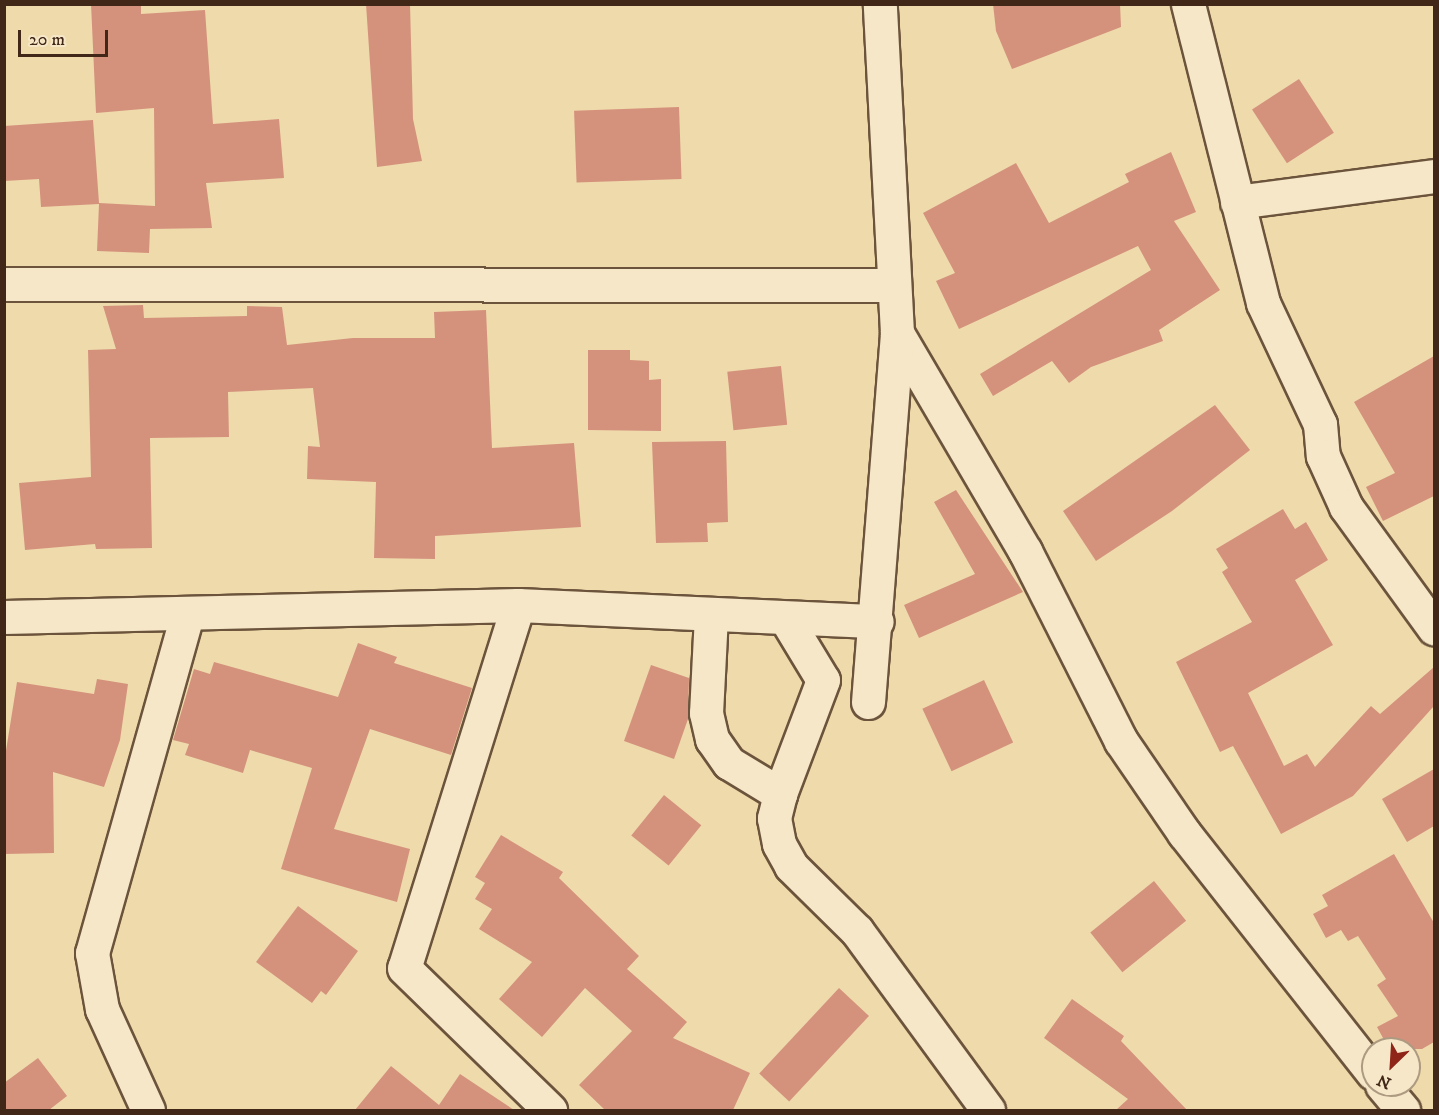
<!DOCTYPE html>
<html>
<head>
<meta charset="utf-8">
<style>
	body { margin:0 }
	#map { position:relative; width:1439px; height:1115px; overflow:hidden; background:#efdaab; font-family:"IM FELL DW Pica",serif }
	div>[style] { position:absolute }
	.building>* { inset:0; background:#d4927d; transform-origin:0 0 }
	.roads { filter:drop-shadow(2px 0 #6c543c) drop-shadow(-2px 0 #6c543c) drop-shadow(0 2px #6c543c) drop-shadow(0 -2px #6c543c) }
	.minor>* { height:33px; margin:-16.5px; padding:0 16.5px; transform-origin:16.5px; border-radius:16.5px; background:#f5e7c8 }
	span { translate:-50% -50%; white-space:nowrap; text-align:center; line-height:1.15; -webkit-text-stroke:4.5px #f5e7c8; paint-order:stroke }
	.frame { position:absolute; inset:0; border:6px solid #412717; pointer-events:none }
	.north { position:absolute; left:1361px; top:1037px; width:60px; height:60px; box-sizing:border-box; background:#f5e7c8; border:2px solid #ad9a81; border-radius:50%; rotate:205deg; font-size:16px; font-weight:700; line-height:24px; text-align:center; color:#412717 }
	.north::after { content:''; display:block; margin:auto; width:21px; height:27px; background:#8f2418; clip-path:polygon(50% 0,100% 100%,50% 72%,0 100%) }
	.scale { position:absolute; left:18px; top:30px; width:90px; height:27px; box-sizing:border-box; border:3px solid #412717; border-top:0; padding-left:8px; font-size:18px; line-height:21px; white-space:nowrap; color:#412717; -webkit-text-stroke:4px #f5e7c8; paint-order:stroke }
</style>
</head>
<body>
<div id="map">
	<div class="building">
		<div style="clip-path:polygon(91px 4px,141px 4px,141px 14px,205px 10px,213px 124px,279px 119px,284px 178px,206px 183px,212px 228px,150px 229px,149px 253px,97px 251px,99px 204px,41px 207px,39px 179px,4px 181px,4px 126px,93px 120px,99px 203px,155px 206px,154px 108px,96px 113px)"></div>
		<div style="clip-path:polygon(366px 4px,410px 4px,413px 119px,422px 161px,377px 167px)"></div>
		<div style="clip-path:polygon(993px 4px,1120px 4px,1121px 27px,1012px 69px,996px 31px)"></div>
		<div style="left:1299px;top:79px;width:64px;height:56px;rotate:57deg"></div>
		<div style="left:679px;top:107px;width:72px;height:105px;rotate:88deg"></div>
		<div style="clip-path:polygon(1171px 152px,1196px 212px,1174px 221px,1220px 290px,1159px 330px,1163px 341px,1091px 367px,1069px 383px,1052px 361px,993px 396px,980px 374px,1151px 270px,1138px 246px,959px 329px,936px 281px,955px 273px,923px 213px,1016px 163px,1049px 223px,1129px 182px,1125px 174px)"></div>
		<div style="clip-path:polygon(143px 305px,144px 318px,247px 316px,247px 306px,282px 307px,287px 345px,353px 338px,435px 338px,434px 312px,486px 310px,492px 448px,574px 443px,581px 527px,435px 536px,435px 559px,374px 558px,376px 482px,307px 479px,308px 446px,320px 447px,313px 388px,228px 392px,229px 437px,150px 438px,152px 548px,96px 549px,95px 544px,25px 550px,19px 483px,91px 477px,88px 350px,116px 349px,103px 306px)"></div>
		<div style="clip-path:polygon(588px 350px,630px 350px,630px 360px,649px 361px,649px 380px,661px 379px,661px 431px,588px 430px)"></div>
		<div style="clip-path:polygon(1434px 356px,1434px 496px,1383px 521px,1366px 487px,1395px 473px,1354px 402px)"></div>
		<div style="left:781px;top:366px;width:59px;height:54px;rotate:84deg"></div>
		<div style="clip-path:polygon(1215px 405px,1250px 450px,1172px 511px,1096px 561px,1063px 511px)"></div>
		<div style="clip-path:polygon(726px 441px,728px 522px,707px 523px,708px 542px,656px 543px,652px 442px)"></div>
		<div style="clip-path:polygon(956px 490px,1023px 592px,919px 638px,904px 605px,975px 574px,934px 502px)"></div>
		<div style="clip-path:polygon(1283px 509px,1295px 529px,1306px 522px,1328px 560px,1295px 580px,1333px 645px,1248px 693px,1284px 766px,1307px 754px,1315px 767px,1371px 706px,1380px 714px,1434px 667px,1434px 706px,1353px 796px,1281px 834px,1233px 746px,1220px 752px,1176px 662px,1252px 622px,1222px 572px,1228px 568px,1216px 549px)"></div>
		<div style="clip-path:polygon(358px 643px,397px 657px,394px 663px,472px 688px,451px 755px,370px 729px,334px 829px,410px 849px,397px 902px,281px 869px,312px 768px,250px 750px,243px 773px,185px 755px,189px 744px,173px 740px,194px 669px,210px 674px,214px 662px,338px 697px)"></div>
		<div style="clip-path:polygon(651px 665px,689px 678px,688px 719px,674px 759px,624px 741px)"></div>
		<div style="clip-path:polygon(97px 679px,128px 684px,120px 740px,104px 787px,53px 772px,54px 853px,4px 854px,4px 763px,17px 682px,94px 694px)"></div>
		<div style="left:984px;top:680px;width:69px;height:68px;rotate:65deg"></div>
		<div style="clip-path:polygon(1434px 769px,1434px 826px,1407px 842px,1382px 799px)"></div>
		<div style="left:664px;top:795px;width:48px;height:52px;rotate:39deg"></div>
		<div style="clip-path:polygon(501px 835px,563px 872px,559px 878px,639px 956px,627px 969px,687px 1022px,673px 1038px,750px 1073px,733px 1110px,605px 1110px,579px 1085px,632px 1031px,585px 988px,542px 1037px,499px 999px,532px 962px,479px 929px,492px 909px,475px 899px,485px 883px,475px 877px)"></div>
		<div style="clip-path:polygon(1394px 854px,1434px 923px,1434px 1042px,1422px 1049px,1389px 1049px,1377px 1027px,1398px 1016px,1377px 985px,1386px 979px,1358px 936px,1348px 941px,1341px 930px,1326px 938px,1313px 914px,1328px 906px,1322px 895px)"></div>
		<div style="left:1154px;top:881px;width:51px;height:82px;rotate:51deg"></div>
		<div style="clip-path:polygon(298px 906px,358px 951px,326px 995px,321px 991px,312px 1003px,256px 962px)"></div>
		<div style="left:839px;top:988px;width:41px;height:117px;rotate:43deg"></div>
		<div style="clip-path:polygon(1072px 999px,1124px 1036px,1121px 1041px,1187px 1110px,1116px 1110px,1128px 1099px,1044px 1038px)"></div>
		<div style="clip-path:polygon(38px 1058px,67px 1096px,49px 1110px,4px 1110px,4px 1083px)"></div>
		<div style="clip-path:polygon(391px 1066px,439px 1105px,460px 1074px,514px 1110px,355px 1110px)"></div>
	</div>
	<div class="roads">
		<div class="minor">
			<div style="left:1188px;top:4px;width:308px;rotate:75.9deg"></div>
			<div style="left:1263px;top:303px;width:134px;rotate:64.8deg"></div>
			<div style="left:1320px;top:424px;width:32px;rotate:85deg"></div>
			<div style="left:1323px;top:456px;width:56px;rotate:65.7deg"></div>
			<div style="left:1346px;top:507px;width:150px;rotate:54deg"></div>
			<div style="left:1237px;top:202px;width:199px;rotate:-7.5deg"></div>
			<div style="left:4px;top:284px;width:889px;rotate:0.06deg"></div>
			<div style="left:897px;top:333px;width:253px;rotate:59.6deg"></div>
			<div style="left:1025px;top:551px;width:213px;rotate:63.2deg"></div>
			<div style="left:1121px;top:741px;width:112px;rotate:55.6deg"></div>
			<div style="left:1184px;top:833px;width:305px;rotate:51.8deg"></div>
			<div style="left:518px;top:605px;width:380px;rotate:107.4deg"></div>
			<div style="left:404px;top:968px;width:204px;rotate:44.2deg"></div>
			<div style="left:711px;top:615px;width:98px;rotate:92.9deg"></div>
			<div style="left:706px;top:713px;width:27px;rotate:77deg"></div>
			<div style="left:712px;top:739px;width:29px;rotate:55deg"></div>
			<div style="left:729px;top:763px;width:60px;rotate:31.3deg"></div>
			<div style="left:4px;top:617px;width:514px;rotate:-1.34deg"></div>
			<div style="left:518px;top:605px;width:359px;rotate:2.6deg"></div>
			<div style="left:786px;top:619px;width:71px;rotate:58.8deg"></div>
			<div style="left:823px;top:680px;width:122px;rotate:110.7deg"></div>
			<div style="left:780px;top:794px;width:25px;rotate:104deg"></div>
			<div style="left:774px;top:818px;width:26px;rotate:79deg"></div>
			<div style="left:779px;top:844px;width:25px;rotate:61deg"></div>
			<div style="left:791px;top:866px;width:93px;rotate:44.6deg"></div>
			<div style="left:857px;top:931px;width:222px;rotate:53.8deg"></div>
			<div style="left:868px;top:702px;width:370px;rotate:-85.5deg"></div>
			<div style="left:897px;top:333px;width:329px;rotate:-93deg"></div>
			<div style="left:1382px;top:1085px;width:33px;rotate:50deg"></div>
			<div style="left:148px;top:1110px;width:111px;rotate:-114.5deg"></div>
			<div style="left:102px;top:1009px;width:57px;rotate:-100.1deg"></div>
			<div style="left:92px;top:953px;width:351px;rotate:-74.3deg"></div>
		</div>
	</div>
	<div class="frame"></div>
	<div class="north">N</div>
	<div class="scale">20 m</div>
</div>
</body>
</html>
